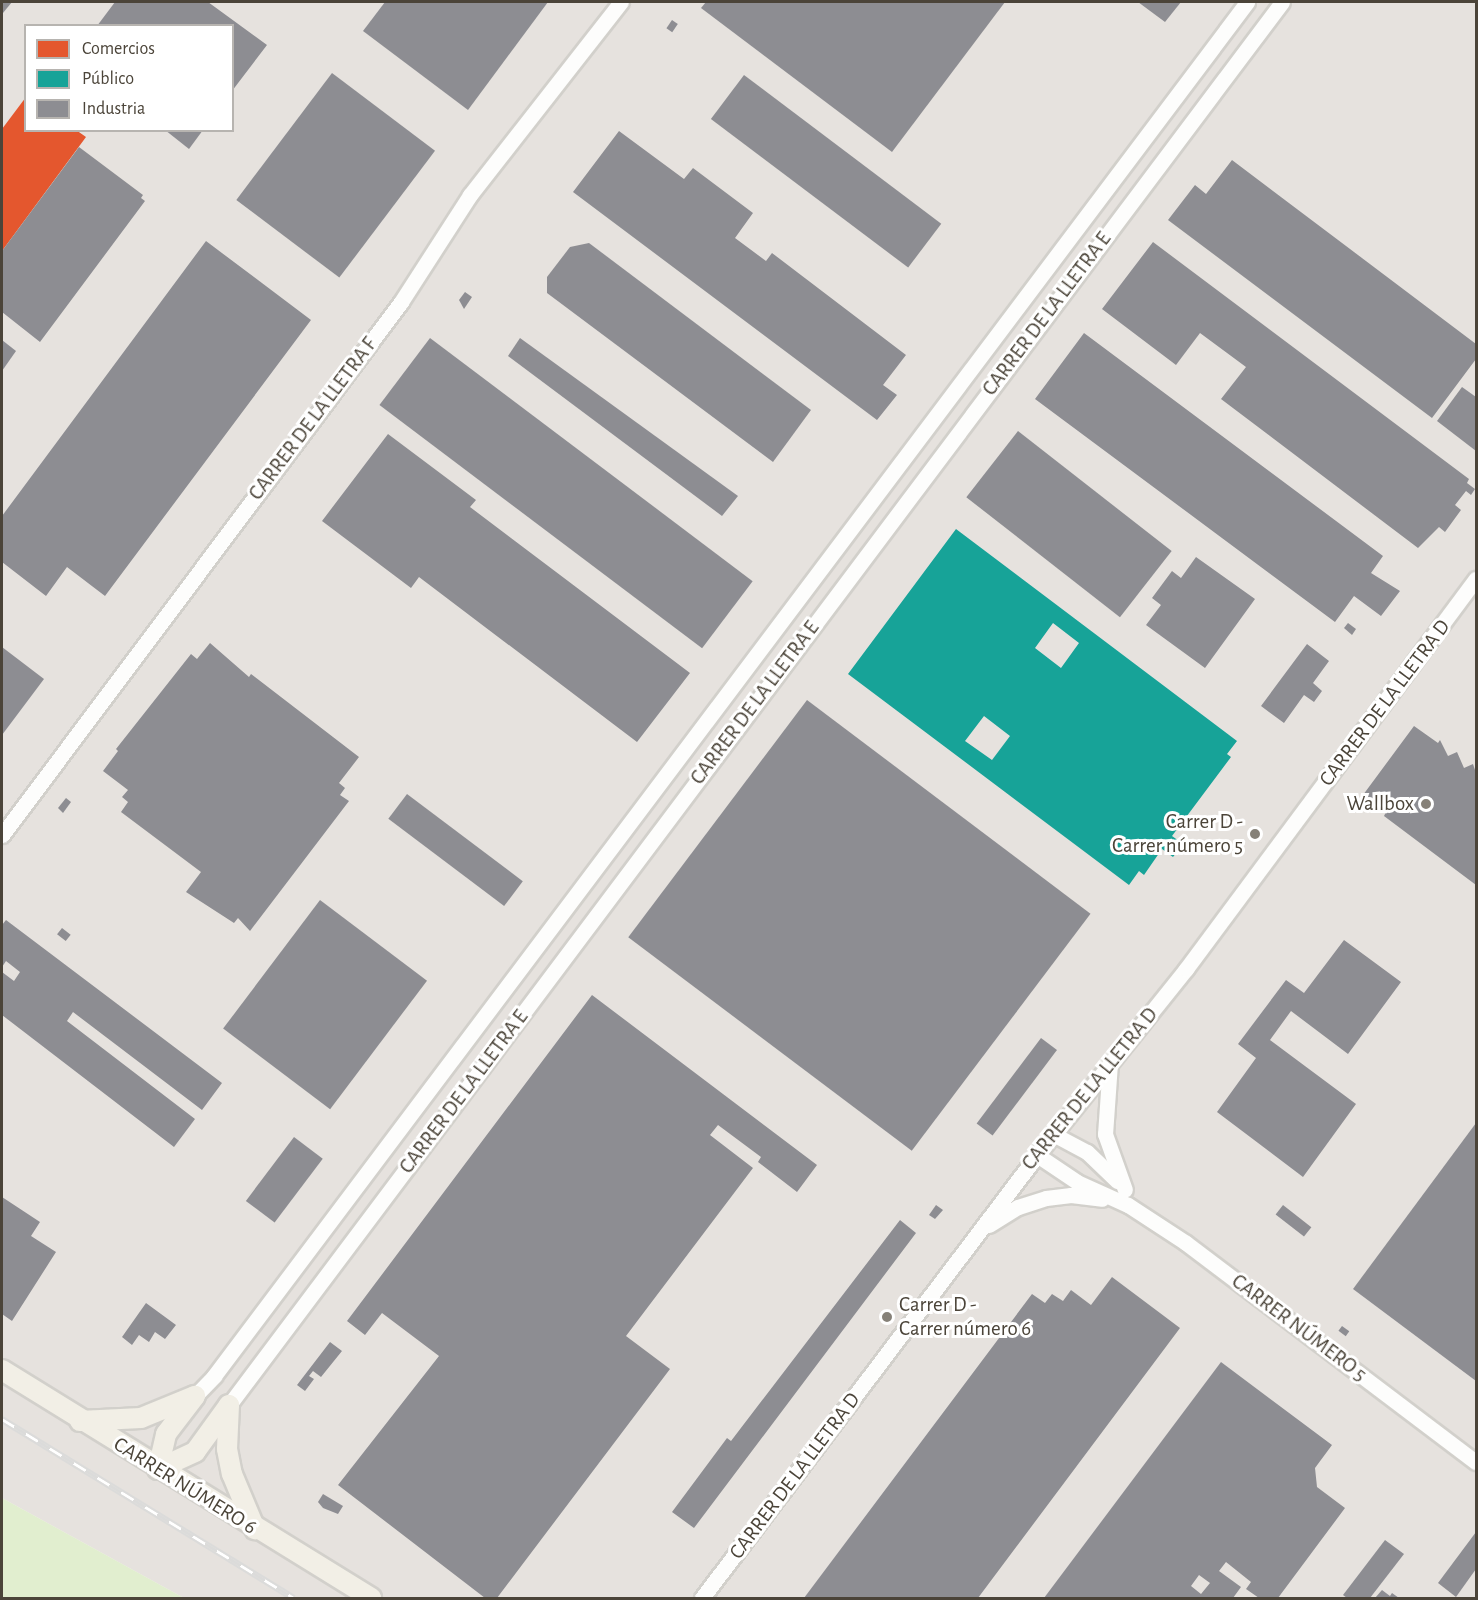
<!DOCTYPE html>
<html>
<head>
<meta charset="utf-8">
<style>
	body { margin:0 }
	#map { position:relative; width:1478px; height:1600px; overflow:hidden; background:#f4f2ee; font-family:"Alegreya Sans",sans-serif }
	div>[style] { position:absolute }
	.industrial>* { inset:0; background:#e6e2de }
	.green>* { inset:0; background:#e1eecf }
	.shops>* { inset:0; background:#e4572e }
	.public>* { inset:0; background:#17a398 }
	.industry>* { inset:0; background:#8d8d92; transform-origin:0 0 }
	.roads { filter:drop-shadow(2px 0 #d2d0cb) drop-shadow(-2px 0 #d2d0cb) drop-shadow(0 2px #d2d0cb) drop-shadow(0 -2px #d2d0cb) }
	.minor>* { height:15px; margin:-7.5px; padding:0 7.5px; transform-origin:7.5px; border-radius:7.5px; background:#fdfdfc }
	.major>* { height:20px; margin:-10px; padding:0 10px; transform-origin:10px; border-radius:10px; background:#f2efe6 }
	.rail>* { height:7px; margin-top:-3.5px; transform-origin:0; background:repeating-linear-gradient(90deg,#fff 0 14px,#dbdbda 0 28px); box-sizing:border-box; border-block:2px solid #dbdbda }
	.dots>* { width:16px; height:16px; translate:-50% -50%; box-sizing:border-box; border:3px solid #fff; border-radius:50% }
	span { translate:-50% -50%; white-space:nowrap; text-align:center; line-height:1.15; -webkit-text-stroke:6px #fff; paint-order:stroke }
	.street-label { font-size:21px; color:#4b4439 }
	.poi-label { font-size:21px; color:#4b4439 }
	.right { translate:-100% -50%; text-align:right }
	.left { translate:0 -50%; text-align:left }
	.frame { position:absolute; inset:0; border:3px solid #4b4439; pointer-events:none }
	.legend { position:absolute; left:24px; top:24px; width:210px; height:108px; box-sizing:border-box; background:#fff; border:2px solid #b7b4b0; margin:0; padding:8px 10px; list-style:none; font-size:18px; color:#4b4439 }
	.legend li { display:flex; align-items:center; gap:12px; height:30px }
	.legend b { width:30px; border:2px solid #b7b4b0 }
</style>
</head>
<body>
<div id="map">
	<div class="industrial">
		<div style="clip-path:polygon(evenodd,2px 2px,1476px 2px,1476px 1598px,184px 1598px,2px 1498px,2px 2px,26px 26px,232px 26px,232px 130px,26px 130px,26px 26px)"></div>
	</div>
	<div class="green">
		<div style="clip-path:polygon(2px 1498px,184px 1598px,2px 1598px)"></div>
	</div>
	<div class="shops">
		<div style="clip-path:polygon(26px 97px,26px 130px,76px 130px,86px 137px,2px 251px,2px 129px)"></div>
	</div>
	<div class="public">
		<div style="clip-path:polygon(evenodd,956px 529px,1237px 741px,1227px 754px,1231px 757px,1172px 836px,1183px 844px,1173px 857px,1162px 849px,1144px 875px,1139px 871px,1129px 885px,848px 674px,956px 529px,1053px 623px,1079px 643px,1061px 668px,1035px 648px,1053px 623px,956px 529px,984px 716px,1010px 736px,992px 760px,965px 741px,984px 716px)"></div>
	</div>
	<div class="industry">
		<div style="clip-path:polygon(2px 2px,12px 2px,3px 13px,2px 12px)"></div>
		<div style="clip-path:polygon(115px 2px,208px 2px,267px 45px,232px 91px,232px 26px,97px 26px)"></div>
		<div style="clip-path:polygon(385px 2px,548px 2px,468px 110px,363px 31px)"></div>
		<div style="clip-path:polygon(706px 2px,1005px 2px,892px 152px,701px 8px)"></div>
		<div style="clip-path:polygon(1138px 2px,1181px 2px,1165px 22px)"></div>
		<div style="left:672px;top:20px;width:7px;height:10px;rotate:34deg"></div>
		<div style="left:332px;top:73px;width:129px;height:159px;rotate:37deg"></div>
		<div style="left:744px;top:75px;width:247px;height:55px;rotate:37deg"></div>
		<div style="clip-path:polygon(165px 130px,203px 130px,189px 149px)"></div>
		<div style="clip-path:polygon(619px 131px,684px 179px,693px 168px,753px 213px,735px 238px,766px 261px,772px 253px,906px 355px,883px 385px,897px 395px,877px 420px,573px 192px)"></div>
		<div style="clip-path:polygon(79px 147px,143px 195px,141px 198px,145px 201px,40px 342px,2px 312px,2px 251px)"></div>
		<div style="clip-path:polygon(1232px 160px,1476px 344px,1476px 359px,1432px 418px,1168px 220px,1195px 185px,1206px 194px)"></div>
		<div style="clip-path:polygon(206px 241px,311px 320px,105px 596px,67px 567px,46px 596px,2px 562px,2px 516px)"></div>
		<div style="clip-path:polygon(1153px 242px,1469px 479px,1467px 483px,1475px 489px,1471px 495px,1466px 491px,1455px 505px,1461px 510px,1445px 532px,1439px 527px,1418px 548px,1221px 399px,1246px 367px,1200px 333px,1176px 365px,1102px 309px)"></div>
		<div style="clip-path:polygon(589px 243px,811px 410px,773px 462px,547px 293px,547px 277px,570px 247px)"></div>
		<div style="clip-path:polygon(465px 292px,472px 297px,464px 309px,459px 300px)"></div>
		<div style="clip-path:polygon(1084px 333px,1383px 556px,1371px 573px,1400px 591px,1381px 616px,1354px 596px,1335px 622px,1035px 399px)"></div>
		<div style="left:430px;top:338px;width:404px;height:84px;rotate:37deg"></div>
		<div style="clip-path:polygon(520px 338px,738px 496px,722px 516px,508px 356px)"></div>
		<div style="clip-path:polygon(2px 340px,16px 351px,2px 371px)"></div>
		<div style="clip-path:polygon(1462px 387px,1476px 397px,1476px 451px,1437px 421px)"></div>
		<div style="left:1018px;top:431px;width:195px;height:84px;rotate:38deg"></div>
		<div style="clip-path:polygon(388px 434px,476px 500px,470px 507px,690px 673px,637px 742px,419px 577px,411px 588px,322px 521px)"></div>
		<div style="clip-path:polygon(1196px 557px,1255px 599px,1205px 668px,1146px 625px,1161px 605px,1152px 598px,1172px 571px,1181px 578px)"></div>
		<div style="clip-path:polygon(1348px 623px,1356px 629px,1352px 635px,1344px 628px)"></div>
		<div style="clip-path:polygon(210px 643px,249px 677px,251px 674px,359px 757px,339px 783px,345px 788px,340px 795px,349px 801px,250px 931px,238px 918px,234px 923px,186px 892px,201px 872px,121px 812px,128px 802px,122px 797px,128px 790px,103px 771px,118px 751px,116px 749px,191px 654px,197px 659px)"></div>
		<div style="clip-path:polygon(1307px 644px,1329px 661px,1313px 683px,1322px 691px,1314px 702px,1304px 695px,1284px 723px,1261px 706px)"></div>
		<div style="clip-path:polygon(2px 647px,44px 679px,2px 735px)"></div>
		<div style="left:807px;top:700px;width:355px;height:297px;rotate:37deg"></div>
		<div style="clip-path:polygon(1414px 726px,1438px 743px,1440px 740px,1448px 756px,1457px 752px,1464px 768px,1473px 764px,1476px 773px,1476px 885px,1384px 816px,1386px 812px,1363px 795px)"></div>
		<div style="left:407px;top:794px;width:145px;height:31px;rotate:37deg"></div>
		<div style="clip-path:polygon(66px 798px,71px 802px,63px 813px,58px 808px)"></div>
		<div style="left:320px;top:900px;width:134px;height:161px;rotate:37deg"></div>
		<div style="clip-path:polygon(6px 920px,222px 1083px,202px 1110px,73px 1012px,67px 1021px,195px 1119px,174px 1147px,2px 1015px,2px 972px,14px 981px,20px 972px,6px 961px,2px 967px,2px 925px)"></div>
		<div style="left:62px;top:928px;width:11px;height:8px;rotate:38deg"></div>
		<div style="clip-path:polygon(1344px 940px,1401px 982px,1348px 1054px,1291px 1011px,1270px 1040px,1356px 1104px,1303px 1177px,1217px 1112px,1256px 1058px,1238px 1044px,1286px 980px,1304px 993px)"></div>
		<div style="clip-path:polygon(592px 995px,817px 1165px,797px 1192px,758px 1162px,761px 1157px,718px 1125px,710px 1135px,753px 1168px,626px 1336px,670px 1369px,497px 1598px,485px 1598px,338px 1485px,439px 1356px,382px 1313px,365px 1335px,347px 1321px)"></div>
		<div style="left:1041px;top:1038px;width:20px;height:107px;rotate:37deg"></div>
		<div style="clip-path:polygon(1476px 1123px,1476px 1381px,1353px 1289px)"></div>
		<div style="left:294px;top:1137px;width:36px;height:80px;rotate:37deg"></div>
		<div style="clip-path:polygon(2px 1197px,40px 1222px,31px 1236px,56px 1252px,12px 1321px,2px 1314px)"></div>
		<div style="clip-path:polygon(936px 1205px,943px 1210px,935px 1219px,929px 1215px)"></div>
		<div style="left:1283px;top:1205px;width:36px;height:12px;rotate:38deg"></div>
		<div style="clip-path:polygon(900px 1220px,916px 1233px,694px 1528px,672px 1512px,727px 1438px,731px 1441px)"></div>
		<div style="clip-path:polygon(1112px 1277px,1180px 1328px,978px 1598px,804px 1598px,1032px 1294px,1045px 1303px,1052px 1294px,1063px 1301px,1071px 1290px,1091px 1305px)"></div>
		<div style="clip-path:polygon(146px 1303px,176px 1325px,165px 1339px,155px 1332px,149px 1342px,139px 1335px,132px 1345px,122px 1337px)"></div>
		<div style="left:1342px;top:1326px;width:9px;height:6px;rotate:36deg"></div>
		<div style="clip-path:polygon(330px 1342px,342px 1351px,321px 1377px,313px 1371px,309px 1376px,314px 1379px,305px 1391px,297px 1385px)"></div>
		<div style="clip-path:polygon(evenodd,1221px 1362px,1332px 1445px,1315px 1468px,1317px 1487px,1345px 1508px,1278px 1598px,1259px 1598px,1246px 1589px,1251px 1582px,1226px 1562px,1219px 1571px,1241px 1587px,1233px 1598px,1044px 1598px,1221px 1362px,1199px 1575px,1210px 1583px,1201px 1594px,1191px 1586px,1199px 1575px)"></div>
		<div style="clip-path:polygon(323px 1494px,343px 1506px,338px 1514px,323px 1508px,318px 1502px)"></div>
		<div style="clip-path:polygon(1476px 1532px,1476px 1569px,1456px 1597px,1438px 1583px)"></div>
		<div style="clip-path:polygon(1385px 1540px,1404px 1554px,1370px 1598px,1347px 1598px,1343px 1595px)"></div>
		<div style="clip-path:polygon(1382px 1590px,1390px 1596px,1392px 1593px,1399px 1598px,1375px 1598px)"></div>
	</div>
	<div class="roads">
		<div class="minor">
			<div style="left:2px;top:835px;width:666px;rotate:-53.18deg"></div>
			<div style="left:401px;top:302px;width:127px;rotate:-57.2deg"></div>
			<div style="left:470px;top:195px;width:245px;rotate:-52deg"></div>
			<div style="left:1110px;top:1063px;width:71px;rotate:94deg"></div>
			<div style="left:1105px;top:1134px;width:59px;rotate:70.3deg"></div>
			<div style="left:1053px;top:1134px;width:38px;rotate:28deg"></div>
			<div style="left:1087px;top:1152px;width:42px;rotate:44deg"></div>
			<div style="left:1037px;top:1155px;width:48px;rotate:34deg"></div>
			<div style="left:1077px;top:1182px;width:56px;rotate:24.3deg"></div>
			<div style="left:1128px;top:1205px;width:69px;rotate:33.2deg"></div>
			<div style="left:1186px;top:1243px;width:363px;rotate:37.1deg"></div>
			<div style="left:989px;top:1225px;width:34px;rotate:-32deg"></div>
			<div style="left:1018px;top:1207px;width:29px;rotate:-18deg"></div>
			<div style="left:1046px;top:1198px;width:25px;rotate:-7deg"></div>
			<div style="left:1071px;top:1195px;width:31px;rotate:7deg"></div>
			<div style="left:195px;top:1396px;width:28px;rotate:-46deg"></div>
			<div style="left:214px;top:1376px;width:1719px;rotate:-53.06deg"></div>
			<div style="left:229px;top:1405px;width:1754px;rotate:-53.11deg"></div>
			<div style="left:702px;top:1598px;width:555px;rotate:-52.9deg"></div>
			<div style="left:1037px;top:1155px;width:238px;rotate:-51.3deg"></div>
			<div style="left:1186px;top:969px;width:486px;rotate:-53.4deg"></div>
		</div>
		<div class="major">
			<div style="left:2px;top:1370px;width:434px;rotate:31.7deg"></div>
			<div style="left:229px;top:1405px;width:44px;rotate:92.6deg"></div>
			<div style="left:227px;top:1449px;width:25px;rotate:79deg"></div>
			<div style="left:232px;top:1474px;width:60px;rotate:67.3deg"></div>
			<div style="left:80px;top:1421px;width:61px;rotate:-2.8deg"></div>
			<div style="left:141px;top:1418px;width:58px;rotate:-22.2deg"></div>
			<div style="left:158px;top:1469px;width:41px;rotate:-24.7deg"></div>
			<div style="left:195px;top:1452px;width:58px;rotate:-54.1deg"></div>
			<div style="left:158px;top:1469px;width:36px;rotate:-77deg"></div>
			<div style="left:166px;top:1434px;width:48px;rotate:-52.7deg"></div>
		</div>
	</div>
	<div class="rail">
		<div style="left:2px;top:1419px;width:342px;rotate:31.5deg"></div>
	</div>
	<div class="dots">
		<div style="left:1426px;top:804px;background:#868178"></div>
		<div style="left:1255px;top:834px;background:#868178"></div>
		<div style="left:887px;top:1317px;background:#868178"></div>
	</div>
	<div class="street-label">
		<span style="left:1047px;top:314px;rotate:-53deg">CARRER DE LA LLETRA E</span>
		<span style="left:313px;top:419px;rotate:-53deg">CARRER DE LA LLETRA F</span>
		<span style="left:755px;top:703px;rotate:-53deg">CARRER DE LA LLETRA E</span>
		<span style="left:1385px;top:703px;rotate:-53deg">CARRER DE LA LLETRA D</span>
		<span style="left:1090px;top:1089px;rotate:-51deg">CARRER DE LA LLETRA D</span>
		<span style="left:464px;top:1092px;rotate:-53deg">CARRER DE LA LLETRA E</span>
		<span style="left:1299px;top:1328px;rotate:37deg">CARRER NÚMERO 5</span>
		<span style="left:795px;top:1476px;rotate:-53deg">CARRER DE LA LLETRA D</span>
		<span style="left:185px;top:1486px;rotate:32deg">CARRER NÚMERO 6</span>
	</div>
	<div class="poi-label">
		<span class="right" style="left:1414px;top:804px">Wallbox</span>
		<span class="right" style="left:1243px;top:834px">Carrer D -<br>Carrer número 5</span>
		<span class="left" style="left:899px;top:1317px">Carrer D -<br>Carrer número 6</span>
	</div>
	<div class="frame"></div>
	<ul class="legend">
	<li><b style="height:16px;background:#e4572e"></b>Comercios</li>
	<li><b style="height:16px;background:#17a398"></b>Público</li>
	<li><b style="height:16px;background:#8d8d92"></b>Industria</li>
	</ul>
</div>
</body>
</html>
